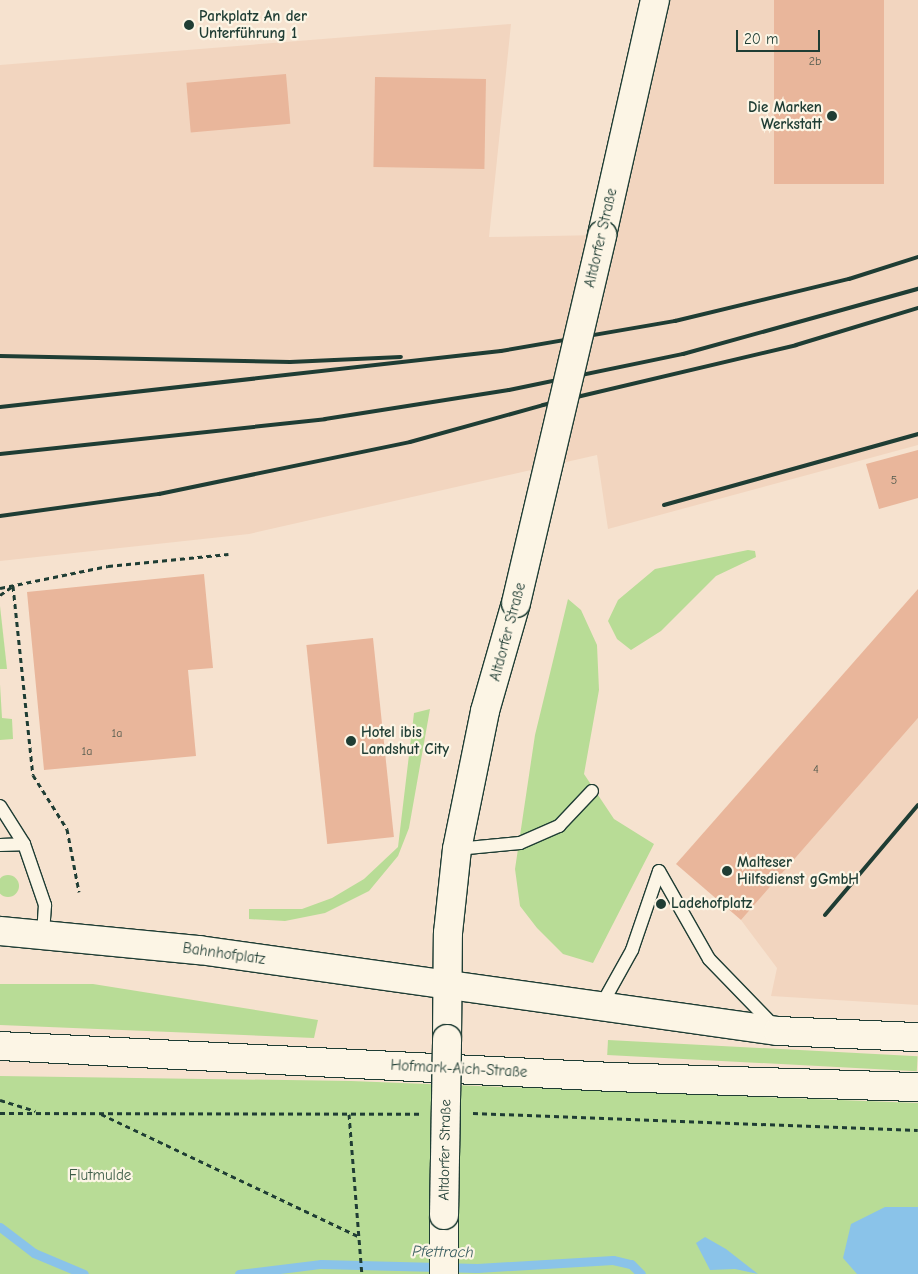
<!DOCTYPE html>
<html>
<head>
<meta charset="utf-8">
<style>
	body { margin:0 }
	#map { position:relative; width:918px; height:1274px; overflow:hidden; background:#f6e2cf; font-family:"Comic Neue",sans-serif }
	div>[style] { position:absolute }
	.built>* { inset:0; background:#f2d5bf }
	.green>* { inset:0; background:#b8dc96; transform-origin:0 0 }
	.round { border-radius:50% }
	.water>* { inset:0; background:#8ac3e9 }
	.stream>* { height:9px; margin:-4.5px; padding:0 4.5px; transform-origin:4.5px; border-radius:4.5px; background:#8ac3e9 }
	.building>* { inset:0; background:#e9b69b; transform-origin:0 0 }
	.path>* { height:3px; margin-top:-1.5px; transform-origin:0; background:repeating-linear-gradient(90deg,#1f3d34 0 5px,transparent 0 9px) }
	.roads { filter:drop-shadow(1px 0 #1f3d34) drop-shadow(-1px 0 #1f3d34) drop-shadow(0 1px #1f3d34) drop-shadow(0 -1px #1f3d34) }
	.lane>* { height:12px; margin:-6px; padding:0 6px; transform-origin:6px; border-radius:6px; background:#fcf5e5 }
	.secondary>* { height:28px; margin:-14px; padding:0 14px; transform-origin:14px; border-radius:14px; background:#fcf5e5 }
	.primary>* { height:28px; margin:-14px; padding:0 14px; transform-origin:14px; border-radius:14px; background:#fcf5e5 }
	.rail>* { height:4px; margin:-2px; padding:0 2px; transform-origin:2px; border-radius:2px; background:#1f3d34 }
	.bridges { filter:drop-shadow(1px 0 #1f3d34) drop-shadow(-1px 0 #1f3d34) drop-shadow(0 1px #1f3d34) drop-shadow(0 -1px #1f3d34) }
	.secondary-bridge>* { height:28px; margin:-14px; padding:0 14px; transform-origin:14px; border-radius:14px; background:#fcf5e5 }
	.dots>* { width:14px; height:14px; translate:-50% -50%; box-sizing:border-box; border:2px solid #fcf5e5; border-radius:50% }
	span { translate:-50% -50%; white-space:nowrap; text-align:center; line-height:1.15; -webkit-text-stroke:4.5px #fcf5e5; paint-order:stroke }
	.number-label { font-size:12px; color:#525b4e }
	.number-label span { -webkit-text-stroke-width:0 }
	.poi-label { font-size:15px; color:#1f3d34; font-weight:700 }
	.left { translate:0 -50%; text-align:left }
	.right { translate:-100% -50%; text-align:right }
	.street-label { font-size:15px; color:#1f3d34 }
	.park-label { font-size:15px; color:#3e5d48 }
	.water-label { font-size:16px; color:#3a5e61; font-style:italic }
	.scale { position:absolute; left:736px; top:30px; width:84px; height:22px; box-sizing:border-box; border:2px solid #1f3d34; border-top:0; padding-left:6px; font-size:15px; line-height:18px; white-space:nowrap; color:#1f3d34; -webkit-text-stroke:4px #fcf5e5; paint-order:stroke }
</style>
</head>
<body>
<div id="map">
	<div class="built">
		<div style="clip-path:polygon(655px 0,918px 0,918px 445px,608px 529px,597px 455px,249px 534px,0 561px,0 65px,511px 24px,489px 237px,602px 235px)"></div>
		<div style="clip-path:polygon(918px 718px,918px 1005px,771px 996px,777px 968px,741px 920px)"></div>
	</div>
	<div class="green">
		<div style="clip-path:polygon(748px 550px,755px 551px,756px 557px,716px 576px,661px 631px,631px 650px,617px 639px,608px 621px,618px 600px,655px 569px)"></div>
		<div style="clip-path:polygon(568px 599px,581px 610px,597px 645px,599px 690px,584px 774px,614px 819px,654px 844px,593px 963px,563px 954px,537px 928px,520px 906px,515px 869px,535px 735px)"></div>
		<div style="clip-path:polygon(0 606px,7px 669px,0 669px)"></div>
		<div style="clip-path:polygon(0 684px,2px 718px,12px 719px,13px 739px,0 740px)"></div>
		<div style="clip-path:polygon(430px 709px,409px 828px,398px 856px,369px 891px,325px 913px,285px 921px,249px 919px,249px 909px,302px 909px,332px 898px,364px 879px,398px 847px,414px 713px)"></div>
		<div class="round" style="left:-3px;top:875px;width:22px;height:22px"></div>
		<div style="clip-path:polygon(0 984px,93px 984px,318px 1020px,314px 1038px,0 1025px)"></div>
		<div style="left:608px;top:1040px;width:310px;height:15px;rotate:3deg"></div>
		<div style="clip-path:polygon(0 1076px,351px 1081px,918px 1103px,918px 1274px,0 1274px)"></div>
	</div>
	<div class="water">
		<div style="clip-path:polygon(885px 1207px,918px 1207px,918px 1274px,857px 1274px,843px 1258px,851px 1224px)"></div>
		<div style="clip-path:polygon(705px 1237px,726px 1249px,758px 1274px,735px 1269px,710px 1270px,696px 1243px)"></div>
	</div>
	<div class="stream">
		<div style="left:0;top:1227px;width:43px;rotate:37.4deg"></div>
		<div style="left:34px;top:1253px;width:54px;rotate:22.8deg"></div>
		<div style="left:239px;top:1274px;width:83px;rotate:-7deg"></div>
		<div style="left:321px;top:1264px;width:156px;rotate:1.5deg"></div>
		<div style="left:477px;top:1268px;width:136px;rotate:-3.4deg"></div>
		<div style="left:613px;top:1260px;width:18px;rotate:13deg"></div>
		<div style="left:631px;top:1264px;width:14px;rotate:45deg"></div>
	</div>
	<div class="building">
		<div style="left:774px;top:0;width:110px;height:184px"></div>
		<div style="left:286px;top:74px;width:50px;height:100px;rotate:85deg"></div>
		<div style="left:375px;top:77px;width:111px;height:90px;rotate:1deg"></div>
		<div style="clip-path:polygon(918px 450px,918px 498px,879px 509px,866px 464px)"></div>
		<div style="clip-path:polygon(204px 574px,213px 668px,188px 670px,196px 756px,44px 770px,27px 592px)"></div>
		<div style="clip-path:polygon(918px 589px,918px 718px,741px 920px,676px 864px)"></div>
		<div style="left:373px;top:638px;width:200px;height:67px;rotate:84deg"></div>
	</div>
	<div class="path">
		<div style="left:0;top:588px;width:110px;rotate:-11.5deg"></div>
		<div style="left:108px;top:566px;width:121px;rotate:-5.7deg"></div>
		<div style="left:0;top:595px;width:16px;rotate:-35deg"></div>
		<div style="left:13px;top:586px;width:190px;rotate:84deg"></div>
		<div style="left:33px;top:775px;width:64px;rotate:57.8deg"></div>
		<div style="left:67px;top:829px;width:64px;rotate:79.2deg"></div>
		<div style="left:0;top:1100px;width:37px;rotate:17deg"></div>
		<div style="left:0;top:1113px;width:419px;rotate:0.1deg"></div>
		<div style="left:473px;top:1113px;width:445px;rotate:2.2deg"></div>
		<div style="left:101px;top:1114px;width:287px;rotate:25.4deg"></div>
		<div style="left:349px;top:1114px;width:161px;rotate:85.4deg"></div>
	</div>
	<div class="roads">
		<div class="lane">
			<div style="left:0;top:806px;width:45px;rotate:57.7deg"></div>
			<div style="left:24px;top:844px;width:65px;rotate:71deg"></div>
			<div style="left:45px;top:905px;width:28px;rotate:94deg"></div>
			<div style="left:0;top:845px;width:24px;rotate:-2deg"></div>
			<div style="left:457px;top:849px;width:63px;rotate:-5.4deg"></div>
			<div style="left:520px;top:843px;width:43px;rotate:-23.6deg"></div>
			<div style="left:559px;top:826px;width:48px;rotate:-46.7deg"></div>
			<div style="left:659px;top:871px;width:101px;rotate:60.4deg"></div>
			<div style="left:709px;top:959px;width:95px;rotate:45.9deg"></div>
			<div style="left:602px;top:1004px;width:62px;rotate:-60.9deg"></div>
			<div style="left:632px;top:950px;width:83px;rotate:-71.1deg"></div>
		</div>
		<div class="secondary">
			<div style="left:602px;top:235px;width:241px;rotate:-77.3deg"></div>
			<div style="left:0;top:931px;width:200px;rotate:5.5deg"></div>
			<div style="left:199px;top:950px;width:585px;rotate:7.96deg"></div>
			<div style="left:778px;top:1031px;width:140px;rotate:2.5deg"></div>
			<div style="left:447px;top:1039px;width:106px;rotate:-89.5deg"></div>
			<div style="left:448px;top:933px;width:84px;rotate:-83.9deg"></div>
			<div style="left:457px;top:849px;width:141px;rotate:-78.5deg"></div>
			<div style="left:485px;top:711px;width:112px;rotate:-74deg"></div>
			<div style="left:444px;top:1215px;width:59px;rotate:90deg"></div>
		</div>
		<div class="primary">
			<div style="left:0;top:1046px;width:613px;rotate:2.9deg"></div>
			<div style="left:612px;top:1077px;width:306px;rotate:1.9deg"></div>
		</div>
	</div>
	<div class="rail">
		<div style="left:0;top:356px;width:290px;rotate:1.2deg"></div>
		<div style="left:290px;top:362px;width:111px;rotate:-2.6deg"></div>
		<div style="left:0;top:407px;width:504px;rotate:-6.38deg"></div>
		<div style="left:501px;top:351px;width:177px;rotate:-9.8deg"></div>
		<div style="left:675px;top:321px;width:179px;rotate:-13.6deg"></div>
		<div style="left:849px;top:279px;width:72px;rotate:-17.7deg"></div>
		<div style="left:0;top:454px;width:327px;rotate:-6.1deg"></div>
		<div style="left:325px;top:419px;width:186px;rotate:-9deg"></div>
		<div style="left:509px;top:390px;width:178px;rotate:-11.7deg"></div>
		<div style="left:683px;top:354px;width:244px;rotate:-15.5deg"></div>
		<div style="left:664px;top:505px;width:264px;rotate:-15.6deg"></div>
		<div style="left:0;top:516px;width:161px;rotate:-7.9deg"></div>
		<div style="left:159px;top:494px;width:256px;rotate:-11.7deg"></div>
		<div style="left:410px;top:442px;width:138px;rotate:-15.5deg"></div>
		<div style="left:543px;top:405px;width:260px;rotate:-13.3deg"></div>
		<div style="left:796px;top:345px;width:127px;rotate:-16.9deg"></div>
		<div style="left:825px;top:915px;width:144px;rotate:-49.8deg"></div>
	</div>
	<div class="bridges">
		<div class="secondary-bridge">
			<div style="left:516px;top:603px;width:378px;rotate:-76.8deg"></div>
			<div style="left:444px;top:1215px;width:176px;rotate:-89deg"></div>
		</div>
	</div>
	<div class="dots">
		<div style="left:189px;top:25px;background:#1f3d34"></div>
		<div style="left:832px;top:116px;background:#1f3d34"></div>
		<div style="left:351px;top:741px;background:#1f3d34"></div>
		<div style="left:727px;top:871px;background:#1f3d34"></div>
		<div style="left:661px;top:904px;background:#1f3d34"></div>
	</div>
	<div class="number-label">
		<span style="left:815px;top:62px">2b</span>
		<span style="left:894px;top:481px">5</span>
		<span style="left:117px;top:734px">1a</span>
		<span style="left:87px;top:752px">1a</span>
		<span style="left:816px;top:770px">4</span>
	</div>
	<div class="poi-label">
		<span class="left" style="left:199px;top:25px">Parkplatz An der<br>Unterführung 1</span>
		<span class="right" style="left:822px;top:116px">Die Marken<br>Werkstatt</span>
		<span class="left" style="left:361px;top:741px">Hotel ibis<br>Landshut City</span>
		<span class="left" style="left:737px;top:871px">Malteser<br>Hilfsdienst gGmbH</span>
		<span class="left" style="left:671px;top:904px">Ladehofplatz</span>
	</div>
	<div class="street-label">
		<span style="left:601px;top:238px;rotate:-77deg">Altdorfer Straße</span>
		<span style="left:508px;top:632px;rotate:-75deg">Altdorfer Straße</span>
		<span style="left:224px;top:954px;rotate:8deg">Bahnhofplatz</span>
		<span style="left:459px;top:1069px;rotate:3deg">Hofmark-Aich-Straße</span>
		<span style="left:445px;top:1150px;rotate:-89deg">Altdorfer Straße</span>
	</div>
	<div class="park-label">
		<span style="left:100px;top:1176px">Flutmulde</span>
	</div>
	<div class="water-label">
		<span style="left:443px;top:1252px;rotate:1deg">Pfettrach</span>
	</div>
	<div class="scale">20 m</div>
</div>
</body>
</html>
